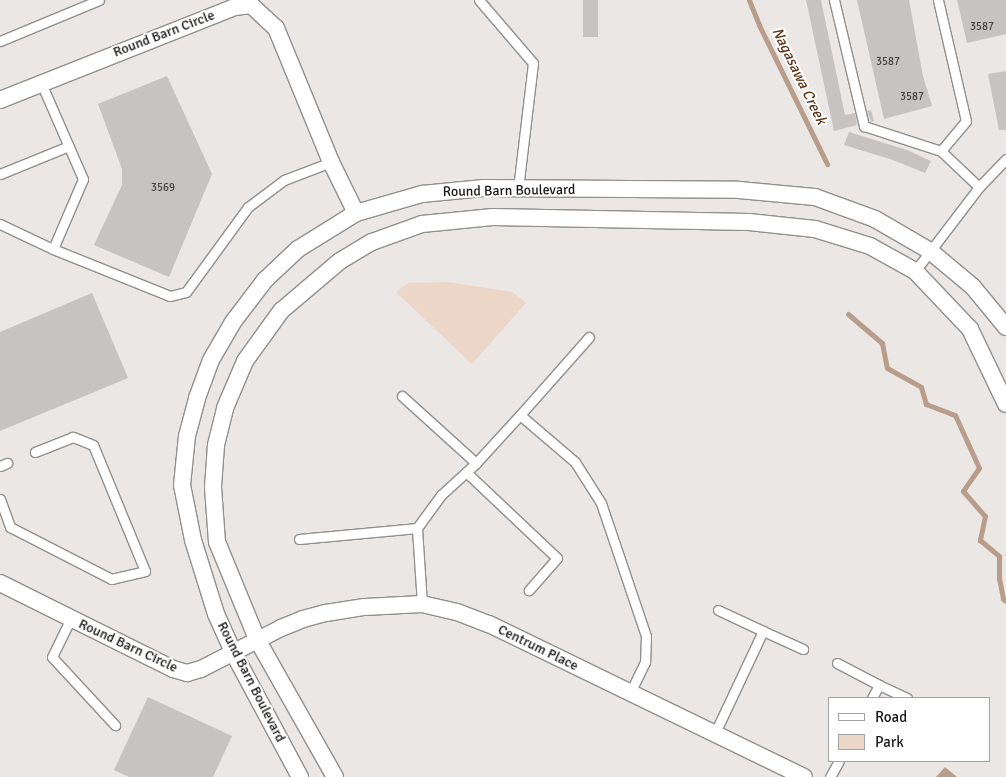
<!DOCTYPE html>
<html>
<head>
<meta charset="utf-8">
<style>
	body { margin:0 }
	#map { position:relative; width:1006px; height:777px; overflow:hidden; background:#eae7e5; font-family:Signika,sans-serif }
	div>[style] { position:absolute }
	.green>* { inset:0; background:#ecd6c8 }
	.water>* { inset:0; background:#b99d8b }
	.stream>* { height:5px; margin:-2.5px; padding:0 2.5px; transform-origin:2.5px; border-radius:2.5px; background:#b99d8b }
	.building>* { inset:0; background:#c6c3c1; transform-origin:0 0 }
	.roads { filter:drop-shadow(1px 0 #928f8d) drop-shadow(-1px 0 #928f8d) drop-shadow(0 1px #928f8d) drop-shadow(0 -1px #928f8d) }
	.lane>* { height:9px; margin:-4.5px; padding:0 4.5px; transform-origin:4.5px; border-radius:4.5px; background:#fff }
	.street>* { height:16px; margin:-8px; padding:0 8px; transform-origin:8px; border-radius:8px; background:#fff }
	span { translate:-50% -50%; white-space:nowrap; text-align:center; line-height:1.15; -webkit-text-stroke:4px #fff; paint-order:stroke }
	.number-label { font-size:11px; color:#444342 }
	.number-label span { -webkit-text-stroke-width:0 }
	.street-label { font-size:14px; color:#191817 }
	.water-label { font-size:15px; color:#61381a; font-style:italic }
	.legend { position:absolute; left:828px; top:697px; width:162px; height:65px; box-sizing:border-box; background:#fff; border:1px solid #a3a3a2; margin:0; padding:6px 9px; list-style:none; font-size:15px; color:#191817 }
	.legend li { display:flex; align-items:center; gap:10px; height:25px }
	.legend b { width:25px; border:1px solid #a3a3a2 }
</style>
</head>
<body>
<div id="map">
	<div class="green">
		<div style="clip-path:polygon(448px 282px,512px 292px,526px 303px,472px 364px,396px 292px,408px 283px)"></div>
	</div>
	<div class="water">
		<div style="clip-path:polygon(945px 767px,957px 777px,936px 777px)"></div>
	</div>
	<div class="stream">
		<div style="left:749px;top:0;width:27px;rotate:68deg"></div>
		<div style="left:759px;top:25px;width:155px;rotate:63.9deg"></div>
		<div style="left:848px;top:314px;width:45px;rotate:40.5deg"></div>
		<div style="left:882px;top:343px;width:25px;rotate:79deg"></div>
		<div style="left:887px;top:368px;width:39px;rotate:29deg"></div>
		<div style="left:921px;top:387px;width:18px;rotate:74deg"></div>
		<div style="left:926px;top:404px;width:31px;rotate:21deg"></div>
		<div style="left:955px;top:415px;width:58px;rotate:65.6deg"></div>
		<div style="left:979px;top:468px;width:28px;rotate:125deg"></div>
		<div style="left:963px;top:491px;width:33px;rotate:49deg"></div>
		<div style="left:985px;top:516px;width:25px;rotate:102deg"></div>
		<div style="left:980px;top:540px;width:25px;rotate:40deg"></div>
		<div style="left:999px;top:556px;width:22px;rotate:90deg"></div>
		<div style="left:999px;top:578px;width:21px;rotate:79deg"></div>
		<div style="left:1003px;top:599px;width:4px;rotate:34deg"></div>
	</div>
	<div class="building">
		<div style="left:583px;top:0;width:15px;height:37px"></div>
		<div style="clip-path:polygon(806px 0,821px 0,845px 115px,855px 113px,857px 125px,834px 131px)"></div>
		<div style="clip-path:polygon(857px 0,909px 0,923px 76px,932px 106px,884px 119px)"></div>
		<div style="clip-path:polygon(957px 0,1006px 0,1006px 34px,967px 43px)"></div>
		<div style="clip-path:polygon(1006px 71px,1006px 130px,999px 130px,988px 74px)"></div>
		<div style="clip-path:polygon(167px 76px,212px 174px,169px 277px,94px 245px,122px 185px,122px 169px,98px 104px)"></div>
		<div style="clip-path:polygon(871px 110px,874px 121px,871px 122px,867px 111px)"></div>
		<div style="clip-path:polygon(849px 132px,907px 150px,931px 161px,925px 173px,893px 160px,844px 145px)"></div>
		<div style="clip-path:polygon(92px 293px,128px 378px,0 431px,0 332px)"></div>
		<div style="clip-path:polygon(148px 697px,232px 736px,213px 777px,129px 777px,114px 770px)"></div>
	</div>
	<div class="roads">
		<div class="lane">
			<div style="left:479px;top:0;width:83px;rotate:49.4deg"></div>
			<div style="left:533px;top:63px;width:126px;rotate:96.8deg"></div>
			<div style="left:834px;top:0;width:130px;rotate:76.6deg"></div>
			<div style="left:864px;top:126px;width:81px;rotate:18deg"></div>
			<div style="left:941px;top:151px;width:52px;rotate:43.5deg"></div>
			<div style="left:938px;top:0;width:124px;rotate:77deg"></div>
			<div style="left:966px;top:121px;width:39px;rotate:130deg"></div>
			<div style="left:0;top:41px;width:107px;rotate:-22.5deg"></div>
			<div style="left:0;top:174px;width:74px;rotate:-22.1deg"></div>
			<div style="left:0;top:224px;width:59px;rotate:25.3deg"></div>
			<div style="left:53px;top:249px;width:76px;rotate:-66.8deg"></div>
			<div style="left:83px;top:179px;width:105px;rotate:-113.6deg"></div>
			<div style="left:53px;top:249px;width:126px;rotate:21.9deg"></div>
			<div style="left:170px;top:296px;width:16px;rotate:-14deg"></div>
			<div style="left:186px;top:292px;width:105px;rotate:-53.9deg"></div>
			<div style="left:248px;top:207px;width:45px;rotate:-36.9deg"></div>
			<div style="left:284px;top:180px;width:50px;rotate:-21deg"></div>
			<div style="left:915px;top:271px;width:106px;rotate:-52.7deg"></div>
			<div style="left:979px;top:187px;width:39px;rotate:-46deg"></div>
			<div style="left:402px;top:396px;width:100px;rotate:42.2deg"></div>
			<div style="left:520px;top:415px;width:104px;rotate:-48.5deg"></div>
			<div style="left:0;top:466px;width:8px;rotate:-23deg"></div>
			<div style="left:466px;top:472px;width:125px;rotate:43.4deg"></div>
			<div style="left:557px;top:558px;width:43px;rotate:131.2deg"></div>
			<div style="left:0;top:499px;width:30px;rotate:70deg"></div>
			<div style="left:10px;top:527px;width:114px;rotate:27.2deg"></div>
			<div style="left:111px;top:579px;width:35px;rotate:-13deg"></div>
			<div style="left:145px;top:571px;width:136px;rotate:-112.4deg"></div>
			<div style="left:93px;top:445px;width:22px;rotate:-158deg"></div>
			<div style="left:73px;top:437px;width:41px;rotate:158.5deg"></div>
			<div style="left:299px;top:539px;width:119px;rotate:-5.3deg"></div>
			<div style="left:422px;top:604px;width:76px;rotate:-93.8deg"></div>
			<div style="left:417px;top:528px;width:41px;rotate:-54deg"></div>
			<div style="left:441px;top:495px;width:47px;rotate:-42.4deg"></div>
			<div style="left:476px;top:463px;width:65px;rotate:-47.5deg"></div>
			<div style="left:520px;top:415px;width:72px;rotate:40.5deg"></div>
			<div style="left:575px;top:462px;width:49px;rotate:57.6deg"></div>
			<div style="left:601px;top:503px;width:140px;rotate:71.3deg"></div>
			<div style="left:646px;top:636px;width:26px;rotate:92deg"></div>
			<div style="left:645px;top:662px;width:34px;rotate:116deg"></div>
			<div style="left:718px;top:610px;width:50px;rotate:25deg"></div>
			<div style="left:71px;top:618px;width:43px;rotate:116deg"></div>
			<div style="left:52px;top:657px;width:93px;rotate:47.2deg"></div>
			<div style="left:837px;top:663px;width:47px;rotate:27.6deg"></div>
			<div style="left:872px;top:698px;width:15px;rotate:-62deg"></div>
			<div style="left:879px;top:685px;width:31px;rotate:25deg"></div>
			<div style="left:714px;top:735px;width:115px;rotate:-64.8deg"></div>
			<div style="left:763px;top:631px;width:44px;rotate:24.2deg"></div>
			<div style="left:830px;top:777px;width:18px;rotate:-61deg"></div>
		</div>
		<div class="street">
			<div style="left:0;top:100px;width:253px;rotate:-21.6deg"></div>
			<div style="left:235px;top:7px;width:16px;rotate:-7deg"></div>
			<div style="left:251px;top:5px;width:34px;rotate:43deg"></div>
			<div style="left:276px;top:28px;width:145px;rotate:67.7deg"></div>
			<div style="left:331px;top:162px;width:57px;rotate:63.9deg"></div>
			<div style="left:0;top:583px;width:193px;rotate:26.4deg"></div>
			<div style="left:173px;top:669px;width:15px;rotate:16deg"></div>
			<div style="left:187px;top:673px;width:15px;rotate:-16deg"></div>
			<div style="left:201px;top:669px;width:90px;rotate:-27.1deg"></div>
			<div style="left:281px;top:628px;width:24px;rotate:-22deg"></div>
			<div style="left:303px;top:619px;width:24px;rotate:-15deg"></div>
			<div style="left:326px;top:613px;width:39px;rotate:-9deg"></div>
			<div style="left:365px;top:607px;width:57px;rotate:-3deg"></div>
			<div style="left:422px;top:604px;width:36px;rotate:13deg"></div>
			<div style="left:457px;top:612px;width:34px;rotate:21deg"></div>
			<div style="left:489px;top:624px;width:350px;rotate:25.9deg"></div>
			<div style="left:300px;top:777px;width:140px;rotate:-118.2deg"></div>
			<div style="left:234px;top:654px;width:44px;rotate:-114.2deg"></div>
			<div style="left:216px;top:614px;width:77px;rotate:-107.3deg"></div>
			<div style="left:193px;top:540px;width:56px;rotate:-101.3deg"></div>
			<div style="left:182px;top:485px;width:49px;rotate:-84.2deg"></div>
			<div style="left:187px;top:436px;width:39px;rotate:-75deg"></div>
			<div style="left:197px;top:398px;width:40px;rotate:-69.8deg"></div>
			<div style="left:211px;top:360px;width:44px;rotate:-59.9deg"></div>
			<div style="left:233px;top:322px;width:53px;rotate:-52.7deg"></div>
			<div style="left:265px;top:280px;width:45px;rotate:-43.2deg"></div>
			<div style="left:298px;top:249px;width:68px;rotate:-31.8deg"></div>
			<div style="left:356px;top:213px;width:69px;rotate:-16.1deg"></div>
			<div style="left:422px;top:194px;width:62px;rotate:-5.5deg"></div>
			<div style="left:484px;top:188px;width:255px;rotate:0.4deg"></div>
			<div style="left:739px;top:190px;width:76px;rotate:5.3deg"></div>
			<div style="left:815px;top:197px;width:64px;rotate:20.1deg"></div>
			<div style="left:875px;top:219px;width:64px;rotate:30.2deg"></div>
			<div style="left:930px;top:251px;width:56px;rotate:39.9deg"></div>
			<div style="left:973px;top:287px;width:52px;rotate:50.5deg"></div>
			<div style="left:335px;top:777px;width:159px;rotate:-119.5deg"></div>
			<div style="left:257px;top:639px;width:105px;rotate:-112.4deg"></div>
			<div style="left:217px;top:542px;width:55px;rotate:-94.2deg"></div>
			<div style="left:213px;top:487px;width:42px;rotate:-85.9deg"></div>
			<div style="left:216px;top:445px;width:38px;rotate:-76deg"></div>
			<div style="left:225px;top:408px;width:51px;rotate:-66.9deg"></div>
			<div style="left:245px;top:361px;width:62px;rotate:-54.2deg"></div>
			<div style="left:281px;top:311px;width:77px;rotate:-40.3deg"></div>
			<div style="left:340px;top:261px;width:37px;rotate:-31deg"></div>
			<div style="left:372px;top:242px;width:53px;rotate:-19.8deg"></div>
			<div style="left:422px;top:224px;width:71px;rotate:-5.6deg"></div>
			<div style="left:493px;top:217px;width:256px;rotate:1.1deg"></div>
			<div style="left:749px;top:222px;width:66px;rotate:6.1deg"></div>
			<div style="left:815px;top:229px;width:58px;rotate:17.2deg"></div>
			<div style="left:870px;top:246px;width:51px;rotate:29.1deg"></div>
			<div style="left:915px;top:271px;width:80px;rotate:46.5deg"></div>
			<div style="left:970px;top:329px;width:83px;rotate:64.4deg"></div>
		</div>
	</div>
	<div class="number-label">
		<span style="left:982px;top:27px">3587</span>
		<span style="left:888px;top:62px">3587</span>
		<span style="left:912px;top:97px">3587</span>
		<span style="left:163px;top:188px">3569</span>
	</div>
	<div class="street-label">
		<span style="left:164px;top:34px;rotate:-21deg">Round Barn Circle</span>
		<span style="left:509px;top:191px;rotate:-1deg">Round Barn Boulevard</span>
		<span style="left:128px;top:646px;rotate:25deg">Round Barn Circle</span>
		<span style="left:538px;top:648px;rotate:26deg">Centrum Place</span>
		<span style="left:251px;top:682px;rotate:63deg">Round Barn Boulevard</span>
	</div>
	<div class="water-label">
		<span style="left:799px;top:76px;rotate:64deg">Nagasawa Creek</span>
	</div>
	<ul class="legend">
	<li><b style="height:6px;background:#fff"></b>Road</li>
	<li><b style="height:14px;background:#ecd6c8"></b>Park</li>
	</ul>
</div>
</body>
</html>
